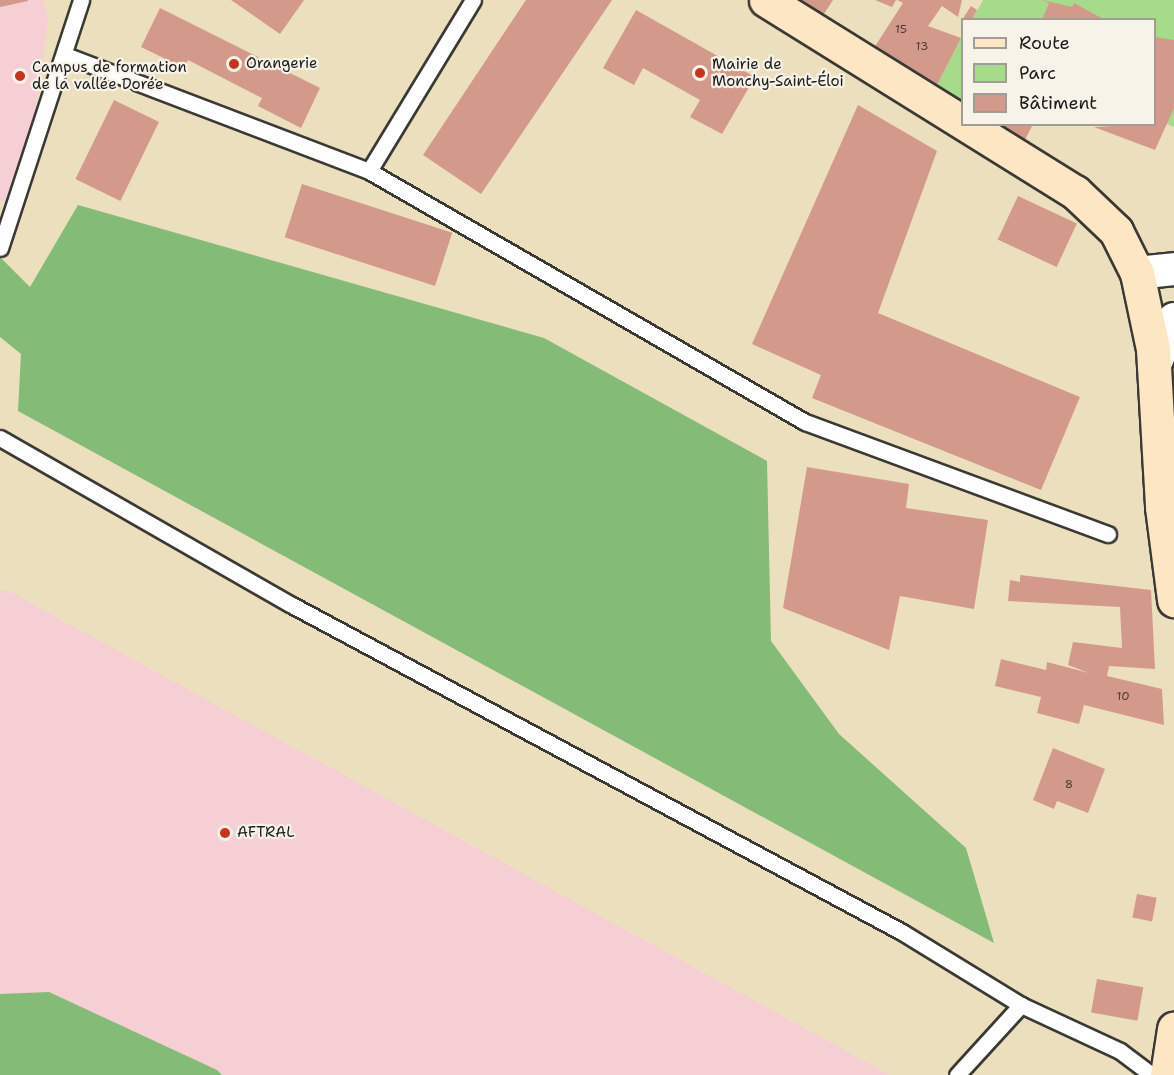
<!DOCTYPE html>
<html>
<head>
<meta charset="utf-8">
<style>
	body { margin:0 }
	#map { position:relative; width:1174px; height:1075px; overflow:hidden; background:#ecdfbd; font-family:"Shantell Sans",sans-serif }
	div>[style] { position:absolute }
	.built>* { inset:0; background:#f6cfd5 }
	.green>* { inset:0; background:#a6db8b }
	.forest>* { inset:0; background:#84bb77 }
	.building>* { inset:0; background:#d3998b; transform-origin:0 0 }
	.roads { filter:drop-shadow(2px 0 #3b3934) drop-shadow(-2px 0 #3b3934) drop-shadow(0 2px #3b3934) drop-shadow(0 -2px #3b3934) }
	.lane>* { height:15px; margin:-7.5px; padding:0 7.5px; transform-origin:7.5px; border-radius:7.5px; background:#fff }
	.street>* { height:32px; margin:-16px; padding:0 16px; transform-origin:16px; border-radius:16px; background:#fff }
	.secondary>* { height:33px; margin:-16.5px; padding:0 16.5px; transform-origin:16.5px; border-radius:16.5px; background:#fce6c4 }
	.dots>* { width:16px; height:16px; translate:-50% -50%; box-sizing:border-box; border:3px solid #f7f3e8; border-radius:50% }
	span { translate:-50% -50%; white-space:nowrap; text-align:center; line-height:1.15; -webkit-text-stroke:4.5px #f7f3e8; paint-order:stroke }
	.number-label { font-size:12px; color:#4a3b38 }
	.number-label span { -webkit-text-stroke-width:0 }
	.poi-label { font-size:15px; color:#1c1c1c }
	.left { translate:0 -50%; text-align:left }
	.legend { position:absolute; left:961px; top:18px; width:195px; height:108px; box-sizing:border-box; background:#f7f3e8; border:2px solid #9f9d96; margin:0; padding:8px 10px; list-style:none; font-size:18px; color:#1c1c1c }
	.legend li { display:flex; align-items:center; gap:12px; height:30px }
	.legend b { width:30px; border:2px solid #9f9d96 }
</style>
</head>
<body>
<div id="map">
	<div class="built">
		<div style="clip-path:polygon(0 0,44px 0,48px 19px,32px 133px,10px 204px,0 201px)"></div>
		<div style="clip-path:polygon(7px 590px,890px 1075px,0 1075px,0 591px)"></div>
	</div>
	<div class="green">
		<div style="clip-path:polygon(983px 0,1174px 0,1174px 127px,1155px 119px,1154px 20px,972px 20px)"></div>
		<div style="clip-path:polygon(962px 36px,962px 105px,935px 89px)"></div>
	</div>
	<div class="forest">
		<div style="clip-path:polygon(78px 205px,544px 338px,767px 461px,771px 641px,839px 734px,966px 848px,994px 943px,18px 411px,21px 354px,0 337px,0 257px,30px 287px)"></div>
		<div style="clip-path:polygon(49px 992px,217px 1070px,222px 1075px,0 1075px,0 994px)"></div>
	</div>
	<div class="building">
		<div style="clip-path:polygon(0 0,28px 0,28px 1px,0 7px)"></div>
		<div style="clip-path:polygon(231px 0,304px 0,280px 34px)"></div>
		<div style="clip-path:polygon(526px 0,612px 0,481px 194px,423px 155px)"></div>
		<div style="clip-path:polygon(796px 0,833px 0,822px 17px)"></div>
		<div style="clip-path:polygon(875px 0,896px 0,892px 7px)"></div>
		<div style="clip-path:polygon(897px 0,962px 0,958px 17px,942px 6px,928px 26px,961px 38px,935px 89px,872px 51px,903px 3px)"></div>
		<div style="clip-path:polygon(1042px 0,1072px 7px,1074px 3px,1105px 20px,1042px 20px,1049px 3px)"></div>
		<div style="clip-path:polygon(971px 6px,977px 10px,972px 20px,962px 20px)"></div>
		<div style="clip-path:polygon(160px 8px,320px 88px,301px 128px,258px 106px,262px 98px,188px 60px,184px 68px,141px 47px)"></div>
		<div style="clip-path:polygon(636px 10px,755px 77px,722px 134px,690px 117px,700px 100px,643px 68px,634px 85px,603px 68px)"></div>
		<div style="clip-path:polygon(1154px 37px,1174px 40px,1174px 108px,1155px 150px,1094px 127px,1154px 124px)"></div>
		<div style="left:114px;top:100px;width:50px;height:88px;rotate:26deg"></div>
		<div style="clip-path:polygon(858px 105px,937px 151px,878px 313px,1080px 397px,1041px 490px,812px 398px,821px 375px,752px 344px)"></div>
		<div style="clip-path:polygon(996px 124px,1033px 124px,1024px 142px)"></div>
		<div style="left:302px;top:184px;width:158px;height:56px;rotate:18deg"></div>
		<div style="left:1018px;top:196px;width:65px;height:48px;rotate:25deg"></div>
		<div style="clip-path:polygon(807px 467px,909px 484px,906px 508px,988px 520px,974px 609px,900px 596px,889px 650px,783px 608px)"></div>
		<div style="clip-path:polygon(1020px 575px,1151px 590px,1155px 669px,1109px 666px,1107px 676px,1162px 689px,1164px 725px,1084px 705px,1079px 724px,1037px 713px,1041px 697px,995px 686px,1001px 659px,1046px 670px,1047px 662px,1089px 673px,1068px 665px,1073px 642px,1122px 648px,1120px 607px,1008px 601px,1010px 580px,1020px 582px)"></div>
		<div style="clip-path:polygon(1053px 748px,1105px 769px,1088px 813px,1057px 801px,1054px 809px,1033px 800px)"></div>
		<div style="left:1137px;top:894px;width:20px;height:24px;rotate:11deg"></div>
		<div style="left:1097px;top:979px;width:47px;height:34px;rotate:10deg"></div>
	</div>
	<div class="roads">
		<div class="lane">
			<div style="left:65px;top:55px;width:325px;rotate:20.9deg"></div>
			<div style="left:369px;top:171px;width:200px;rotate:-58.7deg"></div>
			<div style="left:369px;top:171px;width:503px;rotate:29.93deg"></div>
			<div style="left:805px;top:422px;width:323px;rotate:20.3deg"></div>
			<div style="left:0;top:248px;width:261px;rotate:-71.9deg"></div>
			<div style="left:0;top:438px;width:334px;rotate:29.8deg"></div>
			<div style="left:290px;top:604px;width:694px;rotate:28.19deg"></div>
			<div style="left:902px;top:932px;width:140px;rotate:31.5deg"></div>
			<div style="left:1021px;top:1005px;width:109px;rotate:24.9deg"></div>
			<div style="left:1120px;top:1051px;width:40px;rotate:37deg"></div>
			<div style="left:957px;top:1075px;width:95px;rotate:-47.6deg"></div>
		</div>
		<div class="street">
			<div style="left:1137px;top:273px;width:37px;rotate:-6deg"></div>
			<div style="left:1154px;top:367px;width:52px;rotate:-67.4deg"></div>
		</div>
		<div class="secondary">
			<div style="left:766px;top:0;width:364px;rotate:31.9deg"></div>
			<div style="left:1075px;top:192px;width:57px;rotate:43.6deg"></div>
			<div style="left:1116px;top:231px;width:47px;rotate:63.4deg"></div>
			<div style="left:1137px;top:273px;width:78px;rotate:78.1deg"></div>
			<div style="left:1153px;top:349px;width:158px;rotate:86.7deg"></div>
			<div style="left:1162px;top:507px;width:94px;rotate:82.6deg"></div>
			<div style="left:1167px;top:1075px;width:47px;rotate:-81.3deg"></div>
		</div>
	</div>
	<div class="dots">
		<div style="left:234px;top:64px;background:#c8321e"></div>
		<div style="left:700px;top:73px;background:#c8321e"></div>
		<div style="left:20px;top:76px;background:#c8321e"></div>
		<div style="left:225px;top:833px;background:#c8321e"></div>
	</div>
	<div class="number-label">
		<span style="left:901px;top:30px">15</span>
		<span style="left:922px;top:47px">13</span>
		<span style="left:1123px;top:697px">10</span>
		<span style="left:1069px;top:785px">8</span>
	</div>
	<div class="poi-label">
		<span class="left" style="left:246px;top:64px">Orangerie</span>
		<span class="left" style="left:712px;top:73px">Mairie de<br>Monchy-Saint-Éloi</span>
		<span class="left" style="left:32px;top:76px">Campus de formation<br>de la vallée Dorée</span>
		<span class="left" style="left:237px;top:833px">AFTRAL</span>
	</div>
	<ul class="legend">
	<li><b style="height:8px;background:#fce6c4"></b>Route</li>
	<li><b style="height:16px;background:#a6db8b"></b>Parc</li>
	<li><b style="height:16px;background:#d3998b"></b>Bâtiment</li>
	</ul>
</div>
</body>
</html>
